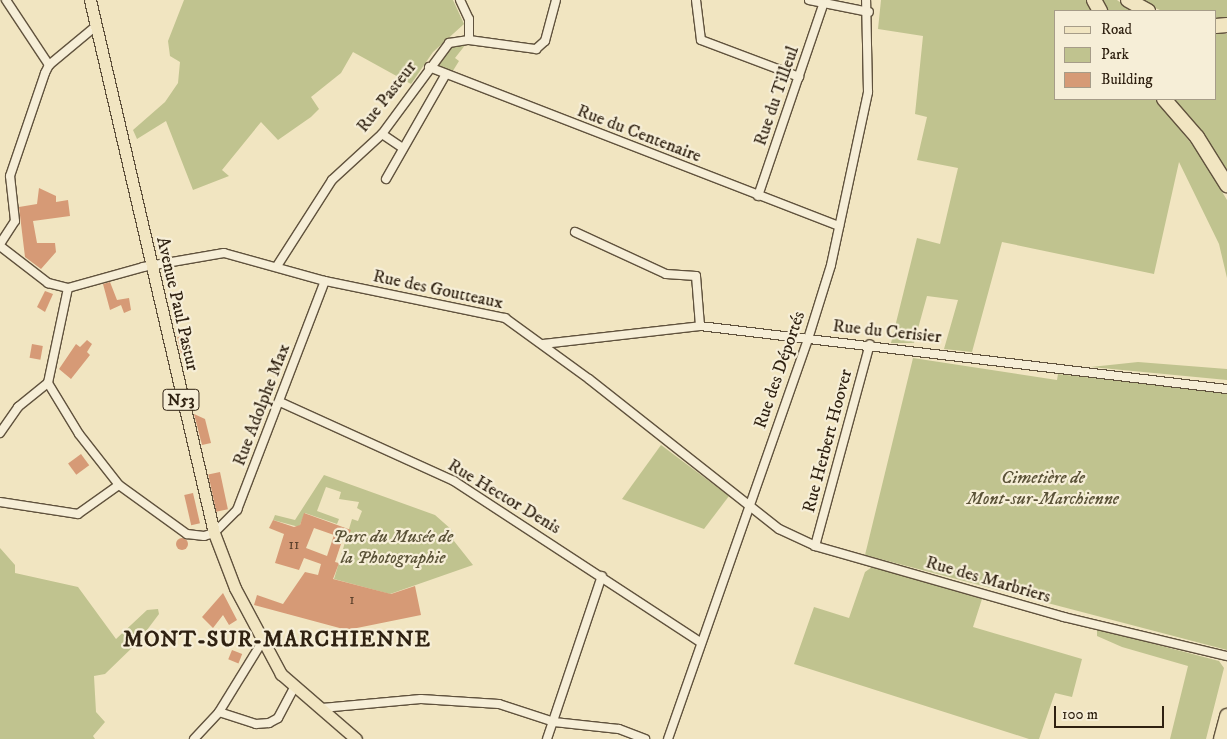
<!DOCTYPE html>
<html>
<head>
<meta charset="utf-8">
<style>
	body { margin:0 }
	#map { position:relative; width:1227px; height:739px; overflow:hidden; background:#f1e5c1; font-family:"IM FELL DW Pica",serif }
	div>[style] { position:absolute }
	.green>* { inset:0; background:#c0c38f }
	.building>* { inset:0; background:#d69a76; transform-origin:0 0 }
	.round { border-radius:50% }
	.roads { filter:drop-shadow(1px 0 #60523d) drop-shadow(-1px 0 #60523d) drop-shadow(0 1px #60523d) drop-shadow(0 -1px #60523d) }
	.street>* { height:8px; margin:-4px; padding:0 4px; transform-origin:4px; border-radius:4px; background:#f6eed7 }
	.primary>* { height:11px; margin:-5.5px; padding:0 5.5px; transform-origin:5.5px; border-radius:5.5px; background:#f1e5c1 }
	.highway>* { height:14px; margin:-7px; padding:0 7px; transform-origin:7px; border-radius:7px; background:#f1e5c1 }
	span { translate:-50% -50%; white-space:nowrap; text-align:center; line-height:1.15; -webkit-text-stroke:4.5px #f6eed7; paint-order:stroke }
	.number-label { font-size:15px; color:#593f2a }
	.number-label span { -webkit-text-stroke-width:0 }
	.shield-label span { padding:1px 4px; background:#f6eed7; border:1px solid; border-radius:4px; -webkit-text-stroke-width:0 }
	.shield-label { font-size:16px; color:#2f2111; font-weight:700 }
	.street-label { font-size:18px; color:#2f2111 }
	.park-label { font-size:18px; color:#5a5237; font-style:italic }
	.district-label { font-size:22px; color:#2f2111; font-weight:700; letter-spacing:1px }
	.legend { position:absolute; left:1054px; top:10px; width:162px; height:90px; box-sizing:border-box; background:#f6eed7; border:1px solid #a69c88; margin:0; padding:6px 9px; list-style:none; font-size:15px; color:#2f2111 }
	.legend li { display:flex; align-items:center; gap:10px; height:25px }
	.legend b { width:25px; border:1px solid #a69c88 }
	.scale { position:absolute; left:1054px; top:706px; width:110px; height:22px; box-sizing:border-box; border:2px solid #2f2111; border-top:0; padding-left:6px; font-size:15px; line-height:18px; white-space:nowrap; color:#2f2111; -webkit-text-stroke:4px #f6eed7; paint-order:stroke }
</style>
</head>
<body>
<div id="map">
	<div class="green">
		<div style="clip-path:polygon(184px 0,453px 0,464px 24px,433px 52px,411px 84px,353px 52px,341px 73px,311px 97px,319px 109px,311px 117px,278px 140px,261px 122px,222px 170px,229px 176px,193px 190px,166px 121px,137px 139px,133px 130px,165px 102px,178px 83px,180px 62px,170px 56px,168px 41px)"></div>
		<div style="clip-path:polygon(881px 0,1087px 0,1093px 11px,1056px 11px,1056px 99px,1155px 99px,1199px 153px,1227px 200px,1227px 278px,1219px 244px,1179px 162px,1154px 274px,1002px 242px,972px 352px,944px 349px,958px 300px,927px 296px,914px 343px,891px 343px,917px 238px,940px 244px,958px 168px,917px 160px,927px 117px,915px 114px,923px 36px,878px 29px)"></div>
		<div style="clip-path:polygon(1099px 0,1117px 0,1132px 11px,1106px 11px)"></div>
		<div style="clip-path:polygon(1137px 0,1227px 0,1227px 18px,1216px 19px,1216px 11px,1162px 11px)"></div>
		<div style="clip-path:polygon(1216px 33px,1227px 34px,1227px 173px,1172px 99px,1216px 99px)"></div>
		<div style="clip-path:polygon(455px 44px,466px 44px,455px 58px,459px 61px,451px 74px,434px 66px)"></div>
		<div style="clip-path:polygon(913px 358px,1057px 380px,1058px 374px,1227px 393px,1227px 650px,865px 555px)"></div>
		<div style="clip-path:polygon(1138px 362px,1227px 369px,1227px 380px,1091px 367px)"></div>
		<div style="clip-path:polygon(661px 445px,729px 496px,704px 529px,622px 499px)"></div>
		<div style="clip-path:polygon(324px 475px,435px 515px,452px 530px,454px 541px,473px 565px,390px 594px,334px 579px,352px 519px,358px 521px,362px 511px,357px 508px,359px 502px,339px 499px,341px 492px,326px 487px,317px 511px,339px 519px,337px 524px,305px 513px,299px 527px,273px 520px,275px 515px,295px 520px)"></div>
		<div style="clip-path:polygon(0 548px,15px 565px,15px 573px,78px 587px,116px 639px,147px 610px,158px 609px,159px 614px,138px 642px,105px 674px,94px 676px,96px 712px,105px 722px,93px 736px,95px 739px,0 739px)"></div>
		<div style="clip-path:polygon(872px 567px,982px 599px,973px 627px,1082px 659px,1072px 697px,1055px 693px,1039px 739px,1029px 739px,794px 664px,814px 607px,849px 618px,865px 572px)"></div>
		<div style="clip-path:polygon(1097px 629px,1219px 661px,1224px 668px,1206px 739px,1170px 739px,1188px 666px,1122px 647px,1097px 636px)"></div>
	</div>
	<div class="building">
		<div style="clip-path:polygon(39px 188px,56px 196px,56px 202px,68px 200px,70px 216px,33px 221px,37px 243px,55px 243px,56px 252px,41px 269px,25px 257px,19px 207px,37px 204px)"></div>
		<div style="clip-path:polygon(110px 282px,117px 300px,129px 298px,131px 310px,124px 313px,121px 305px,110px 310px,103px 284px)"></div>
		<div style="clip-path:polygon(45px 291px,53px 294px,45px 312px,37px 307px)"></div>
		<div style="left:187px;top:335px;width:17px;height:10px;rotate:77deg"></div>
		<div style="clip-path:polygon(87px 340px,92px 344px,87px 352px,90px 355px,71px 379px,59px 369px,76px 344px,80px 347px)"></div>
		<div style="left:32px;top:344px;width:11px;height:14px;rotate:10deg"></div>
		<div style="clip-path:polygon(194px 414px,205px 419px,211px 443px,202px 445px)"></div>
		<div style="left:81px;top:454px;width:14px;height:16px;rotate:54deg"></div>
		<div style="left:220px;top:472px;width:38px;height:12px;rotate:78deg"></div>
		<div style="left:193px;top:493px;width:31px;height:9px;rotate:77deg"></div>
		<div style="clip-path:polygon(evenodd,304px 513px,351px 530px,348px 537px,344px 535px,335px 562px,339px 563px,333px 579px,391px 594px,415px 586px,421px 615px,347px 630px,254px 605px,257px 595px,283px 604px,305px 572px,318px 575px,321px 564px,304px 558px,299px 570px,275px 563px,284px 534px,269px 528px,273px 520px,294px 527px,300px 525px,304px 513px,314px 528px,334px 535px,327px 556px,306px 548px,314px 528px)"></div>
		<div class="round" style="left:176px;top:538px;width:12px;height:12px"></div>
		<div style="clip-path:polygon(223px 593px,237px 620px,229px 625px,223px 615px,213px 628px,202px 617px)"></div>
		<div style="left:232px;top:650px;width:11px;height:10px;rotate:22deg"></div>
	</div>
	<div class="roads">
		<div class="street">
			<div style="left:6px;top:0;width:78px;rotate:56.5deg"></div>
			<div style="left:460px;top:0;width:21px;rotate:65deg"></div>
			<div style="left:469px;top:19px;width:21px;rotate:90deg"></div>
			<div style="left:696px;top:0;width:40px;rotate:82.9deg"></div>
			<div style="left:701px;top:40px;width:105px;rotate:20.7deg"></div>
			<div style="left:809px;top:0;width:61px;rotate:11.3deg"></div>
			<div style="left:429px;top:67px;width:440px;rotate:21.2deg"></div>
			<div style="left:382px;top:134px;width:25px;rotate:34deg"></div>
			<div style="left:386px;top:179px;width:121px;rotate:-60.3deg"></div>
			<div style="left:758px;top:196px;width:202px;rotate:-71.2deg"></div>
			<div style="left:575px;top:232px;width:100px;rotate:24.8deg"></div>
			<div style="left:666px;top:274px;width:30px;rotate:4deg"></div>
			<div style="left:696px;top:276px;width:50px;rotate:85.4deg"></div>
			<div style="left:0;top:244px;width:27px;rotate:-57deg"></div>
			<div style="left:15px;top:221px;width:45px;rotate:-96.3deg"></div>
			<div style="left:10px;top:176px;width:109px;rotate:-71.2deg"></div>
			<div style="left:45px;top:73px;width:9px;rotate:-63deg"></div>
			<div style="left:49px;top:65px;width:61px;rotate:-39.7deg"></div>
			<div style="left:0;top:246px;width:61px;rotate:37.6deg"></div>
			<div style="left:48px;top:283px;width:21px;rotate:14deg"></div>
			<div style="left:277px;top:266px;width:102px;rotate:-57.4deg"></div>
			<div style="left:332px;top:180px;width:68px;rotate:-42.6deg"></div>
			<div style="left:382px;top:134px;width:113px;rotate:-53.6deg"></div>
			<div style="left:449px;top:43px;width:20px;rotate:-9deg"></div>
			<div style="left:469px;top:40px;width:68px;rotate:7.7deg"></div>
			<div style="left:536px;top:49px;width:12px;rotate:-42deg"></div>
			<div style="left:545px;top:41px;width:42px;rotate:-75deg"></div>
			<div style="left:68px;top:288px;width:78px;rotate:-15.6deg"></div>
			<div style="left:143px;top:267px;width:82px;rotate:-9.8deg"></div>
			<div style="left:224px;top:253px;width:105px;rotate:15.5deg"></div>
			<div style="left:325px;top:281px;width:184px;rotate:11.6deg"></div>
			<div style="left:505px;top:318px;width:104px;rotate:36deg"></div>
			<div style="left:589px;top:379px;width:242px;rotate:38.3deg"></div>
			<div style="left:779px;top:529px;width:40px;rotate:25deg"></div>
			<div style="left:815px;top:546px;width:259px;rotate:15.9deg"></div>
			<div style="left:1064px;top:617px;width:168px;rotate:13.5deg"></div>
			<div style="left:68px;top:288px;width:97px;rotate:101.9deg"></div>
			<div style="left:48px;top:383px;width:60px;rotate:58.7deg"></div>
			<div style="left:79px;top:434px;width:65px;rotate:51.9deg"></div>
			<div style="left:119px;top:485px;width:84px;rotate:35.8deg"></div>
			<div style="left:187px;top:534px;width:17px;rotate:7deg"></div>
			<div style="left:204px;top:536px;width:10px;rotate:-17deg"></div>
			<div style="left:214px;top:533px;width:33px;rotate:-45deg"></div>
			<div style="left:237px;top:510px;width:245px;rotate:-69deg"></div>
			<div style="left:543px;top:344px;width:158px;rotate:-6.5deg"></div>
			<div style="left:700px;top:326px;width:531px;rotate:6.82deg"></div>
			<div style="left:280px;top:402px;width:191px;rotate:24.4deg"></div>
			<div style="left:454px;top:481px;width:294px;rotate:33.2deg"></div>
			<div style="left:0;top:433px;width:32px;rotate:-55deg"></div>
			<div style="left:18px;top:407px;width:38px;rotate:-39deg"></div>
			<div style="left:0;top:502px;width:79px;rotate:8.7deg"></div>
			<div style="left:78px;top:514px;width:50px;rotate:-35.3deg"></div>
			<div style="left:815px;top:546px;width:209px;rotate:-74.8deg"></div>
			<div style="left:322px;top:708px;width:99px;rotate:-5.2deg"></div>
			<div style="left:421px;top:699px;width:78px;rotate:3.7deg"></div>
			<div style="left:499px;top:704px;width:58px;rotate:18.1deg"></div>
			<div style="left:554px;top:722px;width:65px;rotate:6.1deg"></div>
			<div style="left:619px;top:729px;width:28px;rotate:21deg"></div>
			<div style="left:219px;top:712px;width:39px;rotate:18deg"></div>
			<div style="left:256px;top:724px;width:13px;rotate:-4deg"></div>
			<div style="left:269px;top:723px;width:10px;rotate:-29deg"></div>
			<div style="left:278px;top:718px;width:36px;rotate:-62deg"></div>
			<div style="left:194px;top:739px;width:37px;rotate:-47deg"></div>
			<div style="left:219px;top:712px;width:82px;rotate:-58.4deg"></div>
			<div style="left:547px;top:739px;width:172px;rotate:-71.4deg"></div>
			<div style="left:668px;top:739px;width:424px;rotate:-70.7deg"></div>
			<div style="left:808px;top:339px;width:77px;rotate:-72.7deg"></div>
			<div style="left:831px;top:265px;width:177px;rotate:-77.9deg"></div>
			<div style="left:868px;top:92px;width:92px;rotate:-91.2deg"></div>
		</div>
		<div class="primary">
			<div style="left:90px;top:0;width:547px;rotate:76.9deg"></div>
			<div style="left:214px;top:533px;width:59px;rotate:69.1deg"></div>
			<div style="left:235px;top:588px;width:98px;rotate:61.9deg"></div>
			<div style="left:281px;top:674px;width:99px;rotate:40.9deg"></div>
		</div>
		<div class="highway">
			<div style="left:1094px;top:0;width:13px;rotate:61deg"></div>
			<div style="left:1128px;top:0;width:23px;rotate:29deg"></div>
			<div style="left:1216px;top:26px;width:11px;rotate:-5deg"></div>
			<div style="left:1164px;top:99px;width:50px;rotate:49deg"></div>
			<div style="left:1197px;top:137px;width:57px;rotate:58deg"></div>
			<div style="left:1221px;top:739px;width:24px;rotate:-75deg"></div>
		</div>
	</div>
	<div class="number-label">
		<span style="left:294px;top:545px">11</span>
		<span style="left:352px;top:600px">1</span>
	</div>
	<div class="shield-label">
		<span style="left:181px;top:400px">N53</span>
	</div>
	<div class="street-label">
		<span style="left:777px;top:96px;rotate:-71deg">Rue du Tilleul</span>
		<span style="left:387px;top:97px;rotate:-52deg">Rue Pasteur</span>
		<span style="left:639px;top:134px;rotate:21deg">Rue du Centenaire</span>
		<span style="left:438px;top:290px;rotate:12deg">Rue des Goutteaux</span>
		<span style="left:177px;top:304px;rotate:77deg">Avenue Paul Pastur</span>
		<span style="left:887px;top:332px;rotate:6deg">Rue du Cerisier</span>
		<span style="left:780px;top:370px;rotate:-71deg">Rue des Déportés</span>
		<span style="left:262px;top:405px;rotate:-69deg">Rue Adolphe Max</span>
		<span style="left:828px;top:441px;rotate:-75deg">Rue Herbert Hoover</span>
		<span style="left:504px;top:497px;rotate:31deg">Rue Hector Denis</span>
		<span style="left:988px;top:580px;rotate:16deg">Rue des Marbriers</span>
	</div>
	<div class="park-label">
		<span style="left:1043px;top:489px">Cimetière de<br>Mont-sur-Marchienne</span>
		<span style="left:393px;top:548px">Parc du Musée de<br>la Photographie</span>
	</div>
	<div class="district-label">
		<span style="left:277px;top:640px">MONT-SUR-MARCHIENNE</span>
	</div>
	<ul class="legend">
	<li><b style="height:6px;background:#f1e5c1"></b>Road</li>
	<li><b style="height:14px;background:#c0c38f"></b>Park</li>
	<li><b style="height:14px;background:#d69a76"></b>Building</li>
	</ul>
	<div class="scale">100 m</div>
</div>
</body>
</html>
